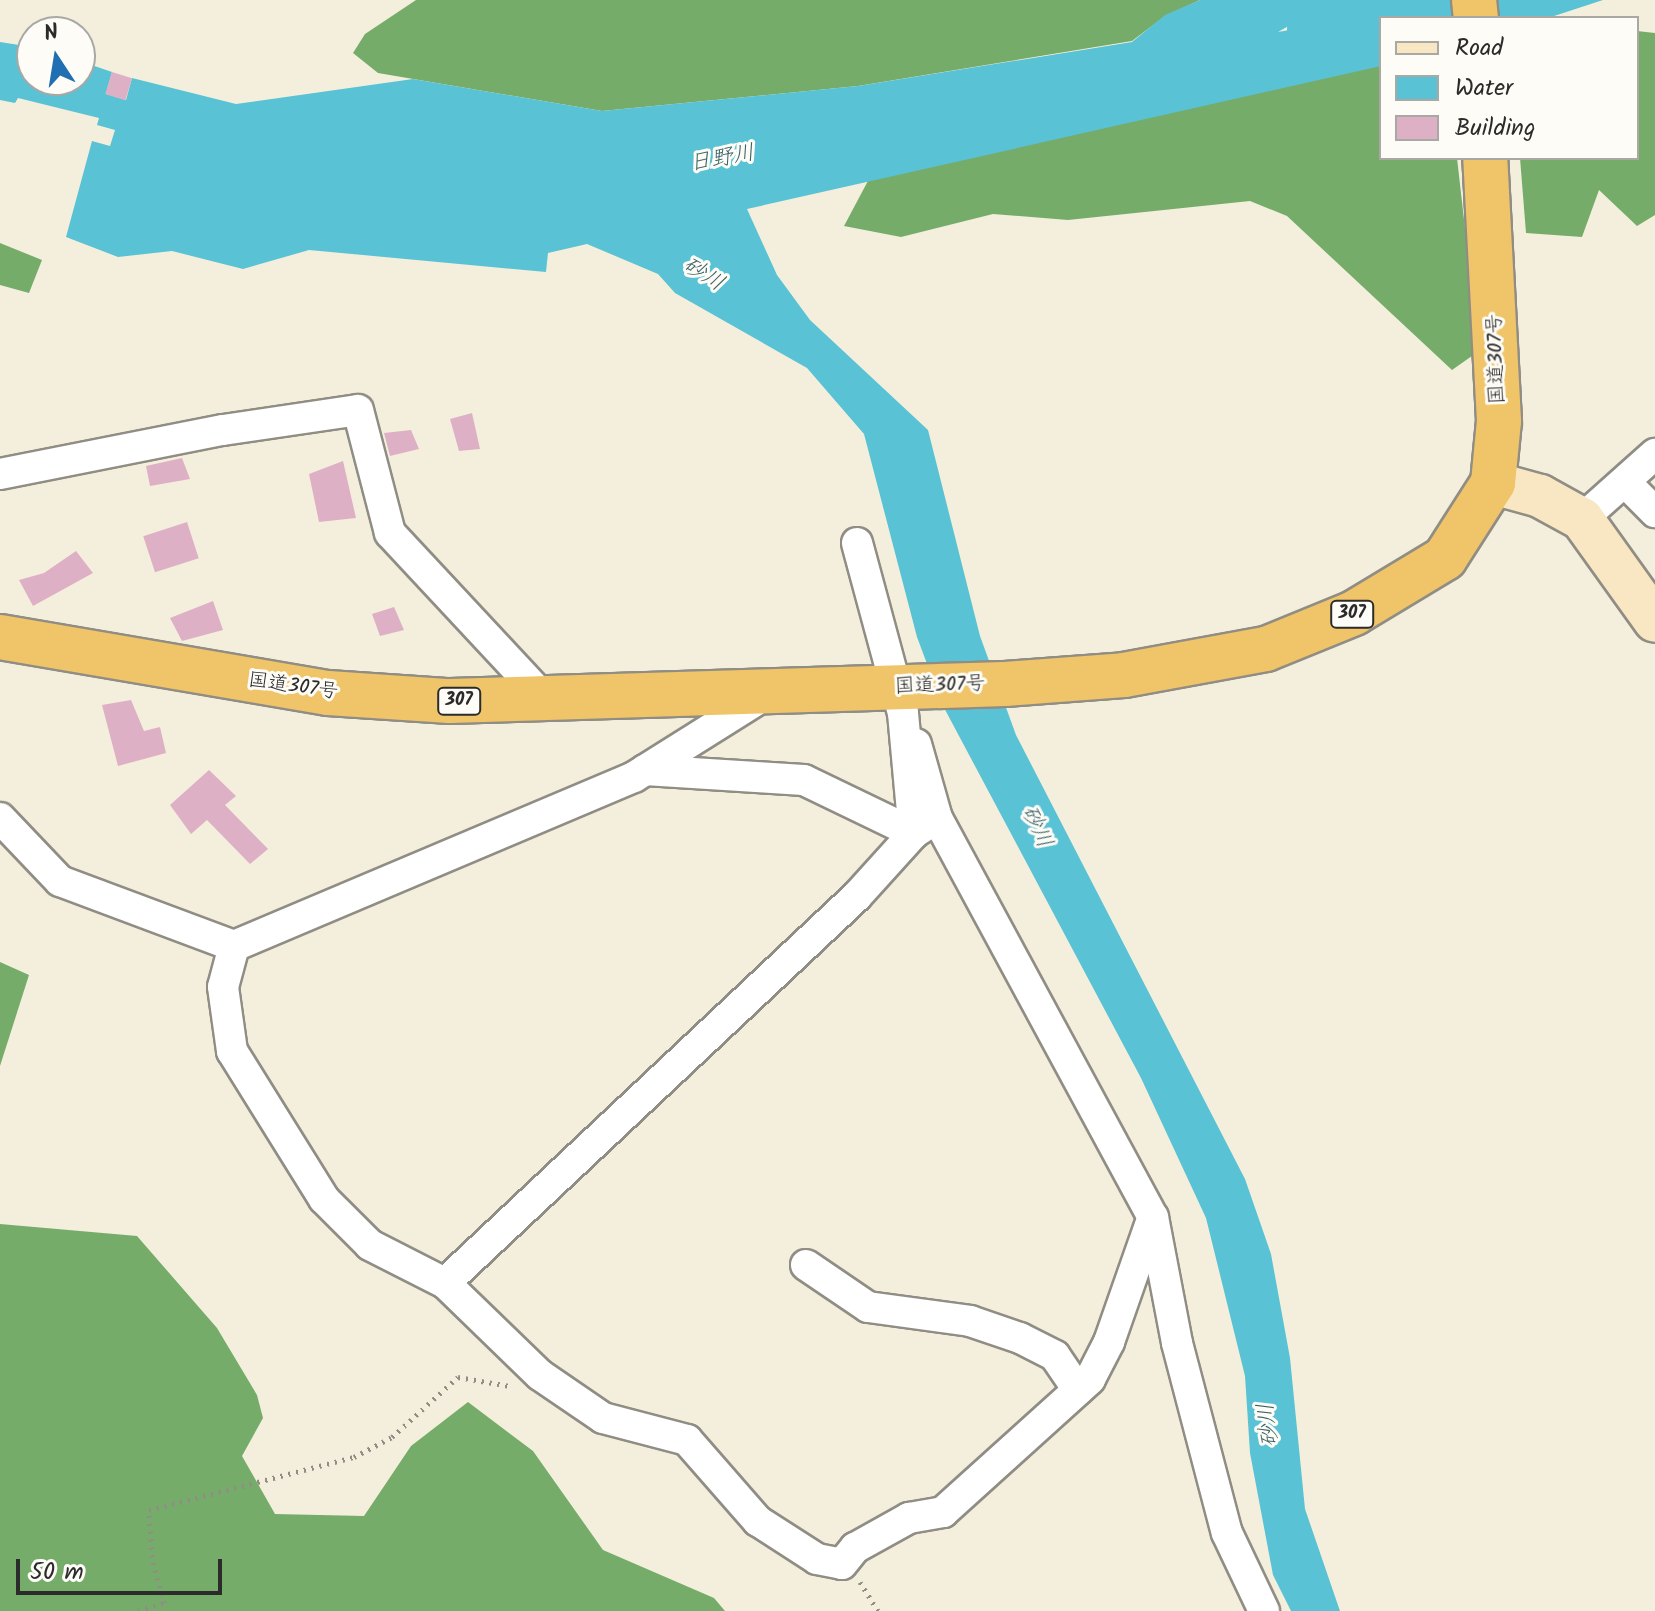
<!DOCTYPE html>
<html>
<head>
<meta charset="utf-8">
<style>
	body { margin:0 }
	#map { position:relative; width:1655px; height:1611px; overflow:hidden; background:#f4efdc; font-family:Kalam,"Klee One",sans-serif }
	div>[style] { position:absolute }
	.forest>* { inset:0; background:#76ac69 }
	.water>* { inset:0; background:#59c2d4 }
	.river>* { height:50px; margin:-25px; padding:0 25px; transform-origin:25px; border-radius:25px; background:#59c2d4 }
	.building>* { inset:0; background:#deb0c6; transform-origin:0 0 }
	.path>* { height:5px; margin-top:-2.5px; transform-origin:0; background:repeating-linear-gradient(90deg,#908d84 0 2px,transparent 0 8px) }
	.roads { filter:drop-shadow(2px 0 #908d84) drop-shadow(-2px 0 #908d84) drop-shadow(0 2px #908d84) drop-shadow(0 -2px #908d84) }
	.street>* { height:30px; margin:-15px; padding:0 15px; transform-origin:15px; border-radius:15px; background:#fff }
	.secondary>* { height:42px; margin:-21px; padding:0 21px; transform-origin:21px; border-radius:21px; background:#f9e7c3 }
	.highway>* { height:44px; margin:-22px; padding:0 22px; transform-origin:22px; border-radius:22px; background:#f0c469 }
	span { translate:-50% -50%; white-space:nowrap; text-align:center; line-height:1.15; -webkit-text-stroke:6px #fdfcf7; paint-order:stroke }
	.shield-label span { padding:2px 6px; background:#fdfcf7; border:2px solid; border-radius:6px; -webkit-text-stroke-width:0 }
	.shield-label { font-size:18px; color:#2b2b2b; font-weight:700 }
	.street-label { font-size:20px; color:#2b2b2b }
	.water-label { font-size:22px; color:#3b6066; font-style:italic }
	.legend { position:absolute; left:1379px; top:16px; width:260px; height:144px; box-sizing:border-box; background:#fdfcf7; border:2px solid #a9a8a5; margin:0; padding:10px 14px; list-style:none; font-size:24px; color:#2b2b2b }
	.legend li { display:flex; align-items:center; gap:16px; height:40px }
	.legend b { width:40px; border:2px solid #a9a8a5 }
	.north { position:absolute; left:16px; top:16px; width:80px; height:80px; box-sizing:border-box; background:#fdfcf7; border:2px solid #a9a8a5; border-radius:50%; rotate:348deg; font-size:22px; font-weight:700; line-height:32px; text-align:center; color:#2b2b2b }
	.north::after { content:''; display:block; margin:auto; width:28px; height:36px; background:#1f6fb2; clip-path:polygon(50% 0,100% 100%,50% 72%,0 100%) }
	.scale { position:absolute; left:16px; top:1559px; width:206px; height:36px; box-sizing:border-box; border:4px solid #2b2b2b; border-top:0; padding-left:10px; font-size:24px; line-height:28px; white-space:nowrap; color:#2b2b2b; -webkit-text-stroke:6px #fdfcf7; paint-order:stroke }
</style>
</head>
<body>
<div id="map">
	<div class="forest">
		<div style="clip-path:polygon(416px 0,1200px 0,1165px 16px,1132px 41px,858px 86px,602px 111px,378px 73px,353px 53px,365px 34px)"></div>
		<div style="clip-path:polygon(1637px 31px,1655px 33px,1655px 215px,1637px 226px,1599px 190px,1582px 237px,1526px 233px,1520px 158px,1637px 158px)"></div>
		<div style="clip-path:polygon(1340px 44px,1381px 66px,1381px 158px,1457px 158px,1479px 351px,1452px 370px,1287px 216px,1250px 201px,1068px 220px,993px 214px,901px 237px,844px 226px,878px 162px)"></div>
		<div style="clip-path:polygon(0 243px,42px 260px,29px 293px,0 285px)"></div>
		<div style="clip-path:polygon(0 962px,29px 975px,0 1066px)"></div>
		<div style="clip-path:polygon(0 1224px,137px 1236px,217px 1328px,257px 1395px,263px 1418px,242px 1456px,275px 1514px,364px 1516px,411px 1446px,468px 1402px,533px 1451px,603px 1550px,714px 1598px,725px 1611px,0 1611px)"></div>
	</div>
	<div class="water">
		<div style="clip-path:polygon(1200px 0,1357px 0,1313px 12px,1278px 32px,1461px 0,1603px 0,1548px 18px,1381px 18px,1381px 66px,747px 209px,777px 275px,810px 320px,928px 430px,980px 636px,1016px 735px,1245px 1179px,1271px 1254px,1290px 1358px,1305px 1509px,1340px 1611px,1291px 1611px,1273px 1575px,1250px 1453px,1245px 1376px,1206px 1218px,1141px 1078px,942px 704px,917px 637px,864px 434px,807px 368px,675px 293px,658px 274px,587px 244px,548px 253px,546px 272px,309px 250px,243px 269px,172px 251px,118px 257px,66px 237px,92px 141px,110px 146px,115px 130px,97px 125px,99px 118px,18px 98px,15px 103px,0 100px,0 42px,32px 47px,32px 80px,80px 80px,80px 61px,112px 72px,106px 94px,126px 100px,132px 78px,236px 104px,413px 79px,602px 111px,858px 86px,1132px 42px,1165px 15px)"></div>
	</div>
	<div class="river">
		<div style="left:1312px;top:30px;width:134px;rotate:-12.9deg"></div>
	</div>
	<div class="building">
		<div style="left:112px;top:72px;width:21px;height:23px;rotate:17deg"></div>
		<div style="clip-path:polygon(472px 413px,480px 449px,459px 451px,450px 419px)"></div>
		<div style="clip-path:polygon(411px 430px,419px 449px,390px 456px,384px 433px)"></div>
		<div style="clip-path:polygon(182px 458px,190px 479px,150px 486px,146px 466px)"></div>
		<div style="clip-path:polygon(343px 461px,356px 518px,319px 522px,309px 474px)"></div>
		<div style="left:187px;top:522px;width:38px;height:46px;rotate:72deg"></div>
		<div style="clip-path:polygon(76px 551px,93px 573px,33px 606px,19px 580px,44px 573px)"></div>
		<div style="clip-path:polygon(213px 601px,223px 630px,182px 641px,170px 618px)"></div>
		<div style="clip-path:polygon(394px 607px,404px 630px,380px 636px,372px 614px)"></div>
		<div style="clip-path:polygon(131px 700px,144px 731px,160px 727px,166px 753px,118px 766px,102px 705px)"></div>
		<div style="clip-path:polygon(209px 770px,236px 796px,225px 805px,268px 849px,250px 864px,207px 820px,191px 834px,170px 805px)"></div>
	</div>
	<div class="path">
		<div style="left:860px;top:1582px;width:34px;rotate:58deg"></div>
		<div style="left:138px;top:1611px;width:27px;rotate:-17deg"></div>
		<div style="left:164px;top:1603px;width:48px;rotate:-104.6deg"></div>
		<div style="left:152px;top:1557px;width:47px;rotate:-93.7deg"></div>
		<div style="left:149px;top:1510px;width:212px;rotate:-14.5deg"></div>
		<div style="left:354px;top:1457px;width:43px;rotate:-27.8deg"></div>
		<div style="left:392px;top:1437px;width:89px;rotate:-42.3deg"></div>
		<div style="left:458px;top:1377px;width:53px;rotate:9.8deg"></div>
	</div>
	<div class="roads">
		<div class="street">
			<div style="left:0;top:474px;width:227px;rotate:-11.2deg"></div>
			<div style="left:223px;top:430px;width:136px;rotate:-8.4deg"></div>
			<div style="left:358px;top:410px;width:127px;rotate:75.4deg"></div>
			<div style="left:390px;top:533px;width:227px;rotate:47deg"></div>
			<div style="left:1627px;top:484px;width:40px;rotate:45deg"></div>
			<div style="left:1582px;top:519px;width:98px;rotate:-41.7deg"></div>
			<div style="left:857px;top:543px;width:176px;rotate:74.9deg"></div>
			<div style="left:903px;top:713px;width:121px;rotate:84.8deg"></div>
			<div style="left:916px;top:744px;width:77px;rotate:74.2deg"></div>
			<div style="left:645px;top:770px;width:159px;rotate:3.6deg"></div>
			<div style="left:804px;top:780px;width:122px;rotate:25.7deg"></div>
			<div style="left:0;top:818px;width:87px;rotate:46.4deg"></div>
			<div style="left:60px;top:881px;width:186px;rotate:20.5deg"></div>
			<div style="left:234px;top:946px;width:434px;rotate:-22.9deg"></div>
			<div style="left:634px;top:777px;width:158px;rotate:-32.1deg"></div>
			<div style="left:234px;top:946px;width:42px;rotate:105deg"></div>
			<div style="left:223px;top:987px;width:65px;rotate:82deg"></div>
			<div style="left:232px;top:1051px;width:174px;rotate:58.1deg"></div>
			<div style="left:324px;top:1199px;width:65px;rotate:45deg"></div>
			<div style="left:370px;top:1245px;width:84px;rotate:26.9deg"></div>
			<div style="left:445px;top:1283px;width:132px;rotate:44.1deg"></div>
			<div style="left:540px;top:1375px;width:76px;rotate:34.3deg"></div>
			<div style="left:603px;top:1418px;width:87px;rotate:14.7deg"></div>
			<div style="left:687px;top:1440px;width:108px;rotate:48.8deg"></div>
			<div style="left:758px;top:1521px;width:70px;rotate:32.8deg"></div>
			<div style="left:817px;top:1559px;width:25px;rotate:11deg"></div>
			<div style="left:842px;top:1564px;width:21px;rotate:-51deg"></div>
			<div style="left:855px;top:1548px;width:62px;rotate:-29.1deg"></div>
			<div style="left:909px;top:1518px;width:35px;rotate:-10deg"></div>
			<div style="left:943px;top:1512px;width:198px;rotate:-42.1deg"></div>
			<div style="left:1090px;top:1379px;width:42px;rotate:-62.8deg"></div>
			<div style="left:1109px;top:1342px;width:130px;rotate:-70.7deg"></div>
			<div style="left:806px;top:1265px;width:75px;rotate:34.1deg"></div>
			<div style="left:868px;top:1307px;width:103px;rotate:7.8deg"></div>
			<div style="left:970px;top:1321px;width:53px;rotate:18.8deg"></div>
			<div style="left:1020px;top:1338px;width:39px;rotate:27deg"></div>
			<div style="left:1055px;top:1356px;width:41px;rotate:55.9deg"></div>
			<div style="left:445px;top:1283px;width:565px;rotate:-43.21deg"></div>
			<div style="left:857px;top:896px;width:85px;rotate:-47.9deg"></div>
			<div style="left:914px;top:833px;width:27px;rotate:-33deg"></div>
			<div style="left:937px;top:818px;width:454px;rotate:61.6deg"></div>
			<div style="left:1153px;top:1217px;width:128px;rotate:79.2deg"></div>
			<div style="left:1177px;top:1343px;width:196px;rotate:75.3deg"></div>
			<div style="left:1227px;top:1533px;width:86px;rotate:64.6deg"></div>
		</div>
		<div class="secondary">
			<div style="left:1493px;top:483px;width:49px;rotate:15.5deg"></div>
			<div style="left:1540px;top:496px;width:48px;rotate:28.7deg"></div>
			<div style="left:1582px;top:519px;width:125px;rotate:54.4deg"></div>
		</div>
		<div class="highway">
			<div style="left:1474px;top:0;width:18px;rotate:84deg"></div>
			<div style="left:0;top:637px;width:333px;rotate:9.7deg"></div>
			<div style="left:328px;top:693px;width:122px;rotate:3.8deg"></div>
			<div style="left:450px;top:701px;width:555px;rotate:-1.75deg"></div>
			<div style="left:1005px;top:684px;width:119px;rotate:-4.3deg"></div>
			<div style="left:1124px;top:675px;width:144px;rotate:-10.4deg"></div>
			<div style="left:1266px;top:649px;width:95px;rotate:-22.2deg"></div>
			<div style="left:1354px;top:613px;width:106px;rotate:-31.1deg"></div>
			<div style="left:1445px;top:558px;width:89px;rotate:-57.4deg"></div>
			<div style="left:1493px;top:483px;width:62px;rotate:-84.5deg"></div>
			<div style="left:1499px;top:421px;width:263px;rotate:-93deg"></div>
		</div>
	</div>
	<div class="shield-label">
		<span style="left:1352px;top:614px">307</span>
		<span style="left:459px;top:701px">307</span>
	</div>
	<div class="street-label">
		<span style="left:1497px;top:359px;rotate:-92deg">国道307号</span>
		<span style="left:940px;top:686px;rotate:-2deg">国道307号</span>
		<span style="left:293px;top:687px;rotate:8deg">国道307号</span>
	</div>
	<div class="water-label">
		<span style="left:722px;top:159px;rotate:-10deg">日野川</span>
		<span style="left:703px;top:275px;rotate:32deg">砂川</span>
		<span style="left:1036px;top:827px;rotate:65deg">砂川</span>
		<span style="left:1269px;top:1425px;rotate:-97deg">砂川</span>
	</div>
	<ul class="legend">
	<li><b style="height:10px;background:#f9e7c3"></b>Road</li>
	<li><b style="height:22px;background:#59c2d4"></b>Water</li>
	<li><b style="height:22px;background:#deb0c6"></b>Building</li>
	</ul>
	<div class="north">N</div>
	<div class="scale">50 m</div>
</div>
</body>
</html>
